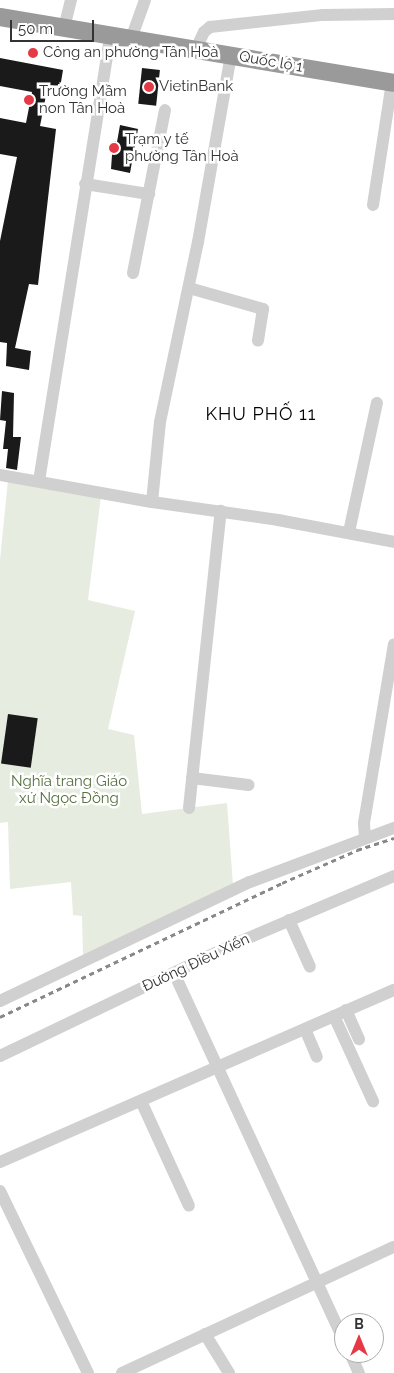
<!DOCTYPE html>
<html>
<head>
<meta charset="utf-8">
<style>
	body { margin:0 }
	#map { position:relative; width:394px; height:1373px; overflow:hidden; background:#fff; font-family:Raleway,sans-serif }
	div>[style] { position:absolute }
	.green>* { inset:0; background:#e6ecdf }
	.building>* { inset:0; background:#1a1a1a; transform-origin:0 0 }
	.minor>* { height:12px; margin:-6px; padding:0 6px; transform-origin:6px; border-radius:6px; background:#d0d0d0 }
	.highway>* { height:18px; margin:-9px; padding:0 9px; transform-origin:9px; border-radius:9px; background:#9a9a9a }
	.rail>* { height:3px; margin-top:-1.5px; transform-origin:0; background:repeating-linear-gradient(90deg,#888 0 5px,transparent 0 9px) }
	.dots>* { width:14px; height:14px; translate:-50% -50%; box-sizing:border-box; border:2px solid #fff; border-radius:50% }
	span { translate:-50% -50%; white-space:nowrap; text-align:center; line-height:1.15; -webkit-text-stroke:5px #fff; paint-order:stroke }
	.poi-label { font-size:15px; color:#333 }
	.left { translate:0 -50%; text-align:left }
	.street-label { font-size:15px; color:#333 }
	.park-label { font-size:15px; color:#56703f }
	.quarter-label { font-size:18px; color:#000; letter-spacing:1px }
	.north { position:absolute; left:334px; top:1313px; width:50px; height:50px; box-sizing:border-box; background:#fff; border:1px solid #adadad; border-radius:50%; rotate:0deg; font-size:14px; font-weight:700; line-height:20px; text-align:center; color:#333 }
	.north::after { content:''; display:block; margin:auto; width:18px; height:22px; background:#e63946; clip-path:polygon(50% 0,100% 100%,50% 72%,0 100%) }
	.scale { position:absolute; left:10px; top:20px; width:84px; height:22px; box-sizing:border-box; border:2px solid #333; border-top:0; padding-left:6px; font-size:15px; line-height:18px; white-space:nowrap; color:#333; -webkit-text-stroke:4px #fff; paint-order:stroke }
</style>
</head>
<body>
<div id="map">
	<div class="green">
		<div style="clip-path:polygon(8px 480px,101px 496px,88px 600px,135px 611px,108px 729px,134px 735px,142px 814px,227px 803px,233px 885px,83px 955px,82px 916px,73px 915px,71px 882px,10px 889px,8px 822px,0 823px,0 560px)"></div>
	</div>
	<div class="building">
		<div style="clip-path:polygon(0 58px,63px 70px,60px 88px,48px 85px,40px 126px,56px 129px,38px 285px,29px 284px,15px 348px,31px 351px,29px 370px,6px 366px,7px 343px,0 342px,0 241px,17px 157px,0 154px,0 118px,26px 123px,32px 92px,0 86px)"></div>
		<div style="left:142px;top:68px;width:18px;height:36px;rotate:6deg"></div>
		<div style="clip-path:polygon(120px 125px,138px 129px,130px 173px,111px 169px,113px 141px,117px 142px)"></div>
		<div style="clip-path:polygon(2px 391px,14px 393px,13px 437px,21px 437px,17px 470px,6px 468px,8px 449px,3px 449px,6px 421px,0 420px)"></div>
		<div style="left:8px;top:714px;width:30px;height:50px;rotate:8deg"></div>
	</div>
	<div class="minor">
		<div style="left:64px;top:28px;width:29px;rotate:-76deg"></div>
		<div style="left:131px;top:39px;width:41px;rotate:-70.3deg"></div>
		<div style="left:196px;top:49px;width:19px;rotate:-65deg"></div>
		<div style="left:204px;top:32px;width:8px;rotate:-40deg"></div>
		<div style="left:210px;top:27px;width:114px;rotate:-6.1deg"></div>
		<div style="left:323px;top:15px;width:71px;rotate:-0.8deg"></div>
		<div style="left:85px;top:184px;width:65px;rotate:8.9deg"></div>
		<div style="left:373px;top:205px;width:124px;rotate:-81.2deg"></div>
		<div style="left:133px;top:273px;width:166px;rotate:-78.9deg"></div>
		<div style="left:189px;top:288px;width:77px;rotate:15.8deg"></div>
		<div style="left:263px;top:309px;width:32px;rotate:99deg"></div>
		<div style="left:0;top:475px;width:154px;rotate:10.1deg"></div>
		<div style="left:152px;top:502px;width:127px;rotate:8.1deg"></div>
		<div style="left:278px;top:520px;width:118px;rotate:10.7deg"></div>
		<div style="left:39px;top:481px;width:451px;rotate:-80.9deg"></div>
		<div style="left:152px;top:502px;width:80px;rotate:-84.3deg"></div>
		<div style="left:160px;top:422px;width:184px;rotate:-78.1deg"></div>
		<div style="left:198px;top:242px;width:190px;rotate:-80deg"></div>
		<div style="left:349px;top:532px;width:132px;rotate:-77.8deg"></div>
		<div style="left:192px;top:778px;width:57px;rotate:7deg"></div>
		<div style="left:189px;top:808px;width:299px;rotate:-83.9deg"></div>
		<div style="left:365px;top:838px;width:15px;rotate:-94deg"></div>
		<div style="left:364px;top:823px;width:181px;rotate:-80.5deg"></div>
		<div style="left:289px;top:920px;width:51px;rotate:65.9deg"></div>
		<div style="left:174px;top:973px;width:405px;rotate:65.2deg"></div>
		<div style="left:0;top:1001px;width:277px;rotate:-25.5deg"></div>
		<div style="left:250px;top:882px;width:154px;rotate:-20.6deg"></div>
		<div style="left:346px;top:1010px;width:32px;rotate:66deg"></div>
		<div style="left:334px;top:1016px;width:94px;rotate:65.4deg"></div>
		<div style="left:305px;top:1029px;width:30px;rotate:67deg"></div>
		<div style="left:0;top:1056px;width:259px;rotate:-25.6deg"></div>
		<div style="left:234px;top:944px;width:174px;rotate:-23deg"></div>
		<div style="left:141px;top:1101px;width:115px;rotate:65.4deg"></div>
		<div style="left:0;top:1162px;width:430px;rotate:-23.6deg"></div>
		<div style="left:0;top:1191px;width:202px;rotate:64.2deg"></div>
		<div style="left:205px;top:1334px;width:46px;rotate:58.4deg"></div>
		<div style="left:350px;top:1353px;width:22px;rotate:66deg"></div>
		<div style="left:122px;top:1373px;width:300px;rotate:-24.9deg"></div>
	</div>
	<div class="highway">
		<div style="left:0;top:17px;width:399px;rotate:9.5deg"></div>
	</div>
	<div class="rail">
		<div style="left:0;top:1017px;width:312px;rotate:-25.4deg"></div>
		<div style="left:282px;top:883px;width:82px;rotate:-23.7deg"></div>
		<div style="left:357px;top:850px;width:39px;rotate:-18deg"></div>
	</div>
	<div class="dots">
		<div style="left:33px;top:53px;background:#e63946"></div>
		<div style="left:149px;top:87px;background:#e63946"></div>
		<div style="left:29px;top:100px;background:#e63946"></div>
		<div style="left:114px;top:148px;background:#e63946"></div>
	</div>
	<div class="poi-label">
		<span class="left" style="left:43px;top:53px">Công an phường Tân Hoà</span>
		<span class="left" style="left:159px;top:87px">VietinBank</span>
		<span class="left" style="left:39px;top:100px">Trường Mầm<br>non Tân Hoà</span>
		<span class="left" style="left:125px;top:148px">Trạm y tế<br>phường Tân Hoà</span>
	</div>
	<div class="street-label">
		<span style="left:271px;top:62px;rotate:10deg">Quốc lộ 1</span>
		<span style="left:196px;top:963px;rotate:-25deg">Đường Điều Xiển</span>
	</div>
	<div class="park-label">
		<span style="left:69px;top:790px">Nghĩa trang Giáo<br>xứ Ngọc Đồng</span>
	</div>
	<div class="quarter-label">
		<span style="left:261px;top:414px">KHU PHỐ 11</span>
	</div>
	<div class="north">B</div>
	<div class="scale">50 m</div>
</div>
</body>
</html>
